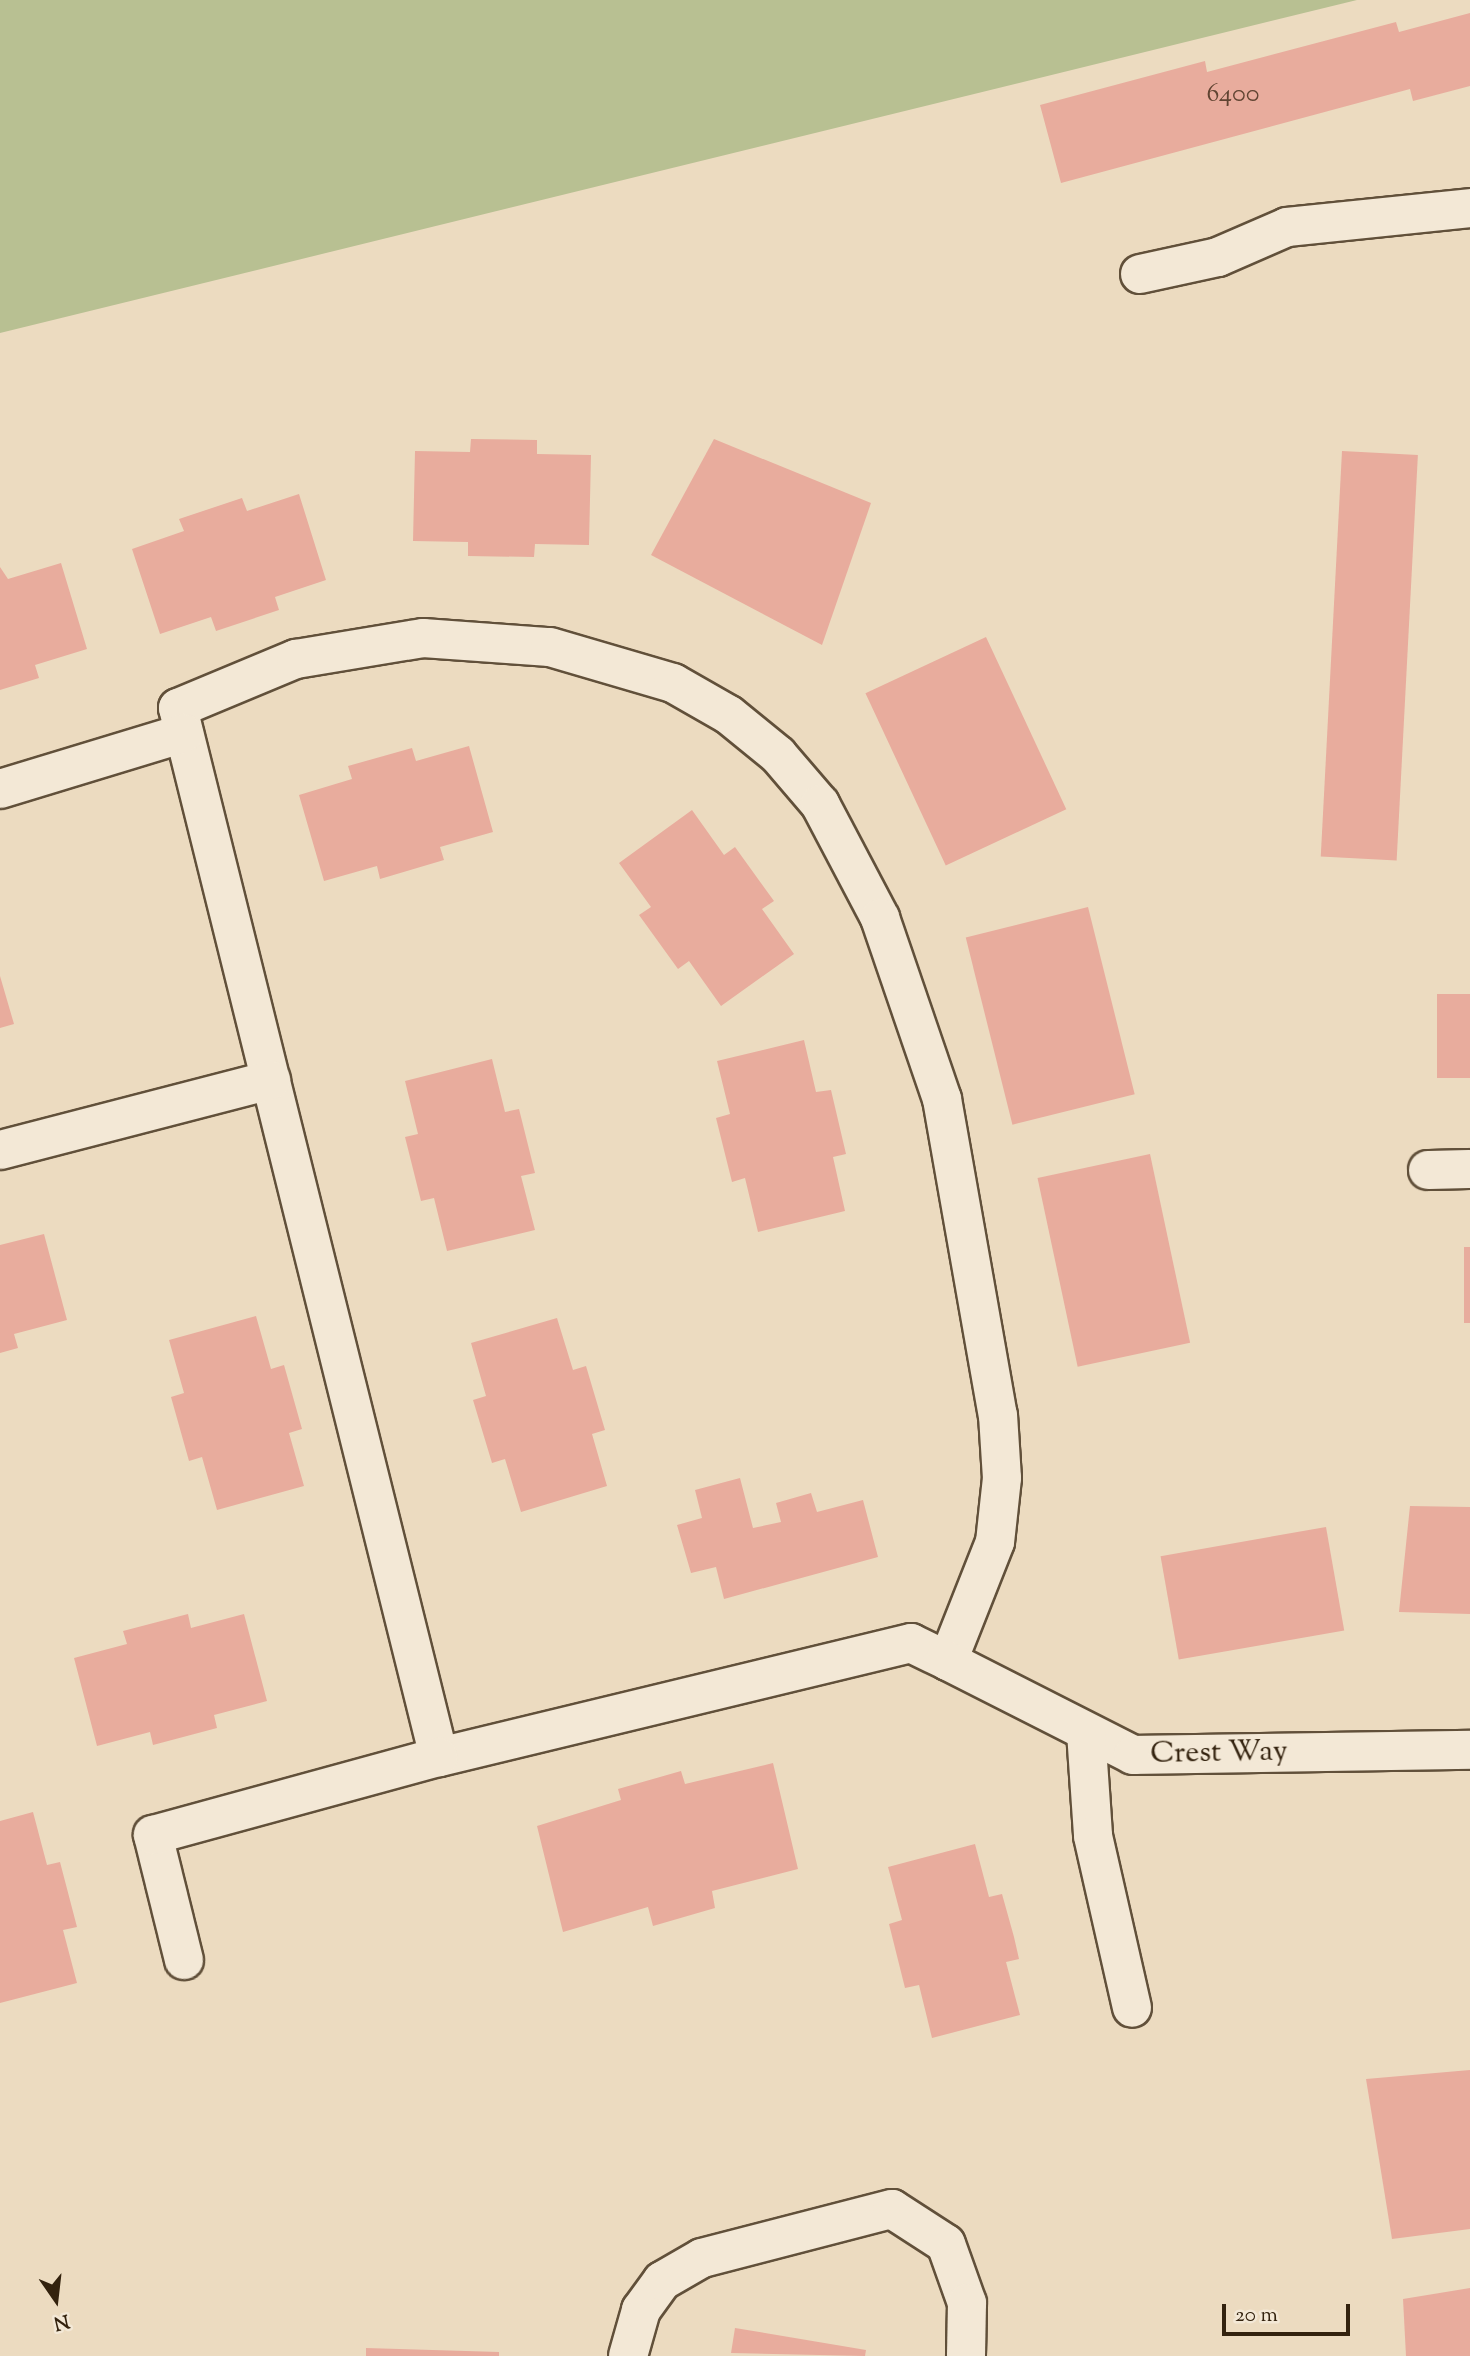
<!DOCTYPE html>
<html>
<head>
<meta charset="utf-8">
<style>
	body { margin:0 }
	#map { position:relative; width:1470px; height:2356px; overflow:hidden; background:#ecdbc0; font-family:"Sorts Mill Goudy",serif }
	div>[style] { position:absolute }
	.green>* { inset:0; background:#b8c092 }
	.building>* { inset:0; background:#e8ac9d; transform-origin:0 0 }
	.roads { filter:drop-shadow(2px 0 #61503a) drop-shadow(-2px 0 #61503a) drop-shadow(0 2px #61503a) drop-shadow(0 -2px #61503a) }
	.minor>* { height:38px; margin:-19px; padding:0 19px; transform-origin:19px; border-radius:19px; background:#f3e8d6 }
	span { translate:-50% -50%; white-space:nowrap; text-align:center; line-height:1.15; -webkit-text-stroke:6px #f3e8d6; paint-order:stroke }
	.number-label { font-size:26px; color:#604432 }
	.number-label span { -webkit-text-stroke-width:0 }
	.street-label { font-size:30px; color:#33220e }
	.north { position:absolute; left:21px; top:2265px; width:70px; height:70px; -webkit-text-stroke:5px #f3e8d6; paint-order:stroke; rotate:166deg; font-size:19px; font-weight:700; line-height:28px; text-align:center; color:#33220e }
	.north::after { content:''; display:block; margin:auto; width:24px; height:32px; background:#33220e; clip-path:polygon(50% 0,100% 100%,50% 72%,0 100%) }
	.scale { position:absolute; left:1222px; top:2304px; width:128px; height:32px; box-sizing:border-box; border:4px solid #33220e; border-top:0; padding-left:9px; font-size:21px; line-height:24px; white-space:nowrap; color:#33220e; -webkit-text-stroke:5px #f3e8d6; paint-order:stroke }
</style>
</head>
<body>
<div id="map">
	<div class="green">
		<div style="clip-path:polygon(0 0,1357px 0,0 333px)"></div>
	</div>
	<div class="building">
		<div style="clip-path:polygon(1470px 13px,1470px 86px,1413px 101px,1410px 89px,1061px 183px,1040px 105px,1205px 61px,1207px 72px,1396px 22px,1399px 32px)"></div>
		<div style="clip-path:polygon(471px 439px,537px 440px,537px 454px,591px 455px,589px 545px,535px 544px,534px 557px,468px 556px,468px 542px,413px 541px,415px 451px,470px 452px)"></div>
		<div style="clip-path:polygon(714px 439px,871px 503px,822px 645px,651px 555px)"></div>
		<div style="left:1342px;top:451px;width:76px;height:406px;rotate:3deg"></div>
		<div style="clip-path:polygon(299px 494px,326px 580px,275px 597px,279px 610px,216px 631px,211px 617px,160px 634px,132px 549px,184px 531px,179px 519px,242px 498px,247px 511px)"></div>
		<div style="clip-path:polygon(61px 563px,87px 649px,35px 665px,39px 678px,0 690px,0 567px,8px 579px)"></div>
		<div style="left:986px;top:637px;width:190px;height:133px;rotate:65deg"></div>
		<div style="clip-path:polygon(469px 746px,493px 832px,440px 847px,444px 860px,380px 879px,377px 866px,324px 881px,299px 795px,352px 779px,348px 766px,412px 748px,416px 761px)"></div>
		<div style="clip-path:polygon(692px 810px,724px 855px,735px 847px,774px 901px,762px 909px,794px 954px,721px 1006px,689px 961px,678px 969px,639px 915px,651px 907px,619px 863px)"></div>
		<div style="left:1088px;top:907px;width:193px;height:126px;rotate:76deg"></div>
		<div style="clip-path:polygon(0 976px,14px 1024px,0 1028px)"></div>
		<div style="left:1470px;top:994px;width:84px;height:33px;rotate:90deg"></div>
		<div style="clip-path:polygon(804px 1040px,816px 1092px,831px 1090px,846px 1154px,833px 1157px,845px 1211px,758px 1232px,745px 1178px,732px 1182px,716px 1118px,730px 1114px,717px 1061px)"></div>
		<div style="clip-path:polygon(492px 1059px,505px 1112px,519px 1109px,535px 1173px,521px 1176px,535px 1230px,447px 1251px,434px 1198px,421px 1201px,405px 1137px,418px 1134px,405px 1081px)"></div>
		<div style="left:1150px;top:1154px;width:193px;height:115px;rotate:78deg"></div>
		<div style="clip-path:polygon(44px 1234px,67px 1320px,14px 1334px,18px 1348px,0 1353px,0 1245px)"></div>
		<div style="left:1464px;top:1247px;width:6px;height:76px"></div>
		<div style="clip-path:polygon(256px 1316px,271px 1369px,284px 1365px,302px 1429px,289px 1433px,304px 1486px,217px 1510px,202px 1457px,189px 1461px,171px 1397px,184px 1393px,169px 1340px)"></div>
		<div style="clip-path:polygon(557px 1318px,573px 1370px,586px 1366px,605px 1430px,592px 1434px,607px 1486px,521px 1512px,505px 1459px,492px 1463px,473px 1400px,486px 1396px,471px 1343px)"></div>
		<div style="clip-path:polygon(740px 1478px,753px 1528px,781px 1522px,776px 1503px,811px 1493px,817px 1512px,863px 1500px,878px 1557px,724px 1599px,716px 1567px,691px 1573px,677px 1525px,702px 1518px,695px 1490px)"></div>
		<div style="clip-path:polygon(1410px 1506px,1470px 1507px,1470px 1614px,1399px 1612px)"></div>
		<div style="left:1326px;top:1527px;width:105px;height:168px;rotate:80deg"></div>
		<div style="clip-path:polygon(188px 1614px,191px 1628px,244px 1614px,267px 1701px,214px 1715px,217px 1728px,153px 1745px,150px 1732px,97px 1746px,74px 1658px,127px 1644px,123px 1631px)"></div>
		<div style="clip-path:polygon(773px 1763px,798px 1869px,712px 1891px,715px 1908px,653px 1926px,648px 1907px,563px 1932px,537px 1826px,621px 1800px,618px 1789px,681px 1771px,685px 1784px)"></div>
		<div style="clip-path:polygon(33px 1812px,47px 1865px,60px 1862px,77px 1927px,63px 1930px,77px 1983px,0 2003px,0 1821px)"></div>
		<div style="clip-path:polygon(975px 1844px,989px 1897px,1002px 1894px,1014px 1937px,1019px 1959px,1006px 1962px,1020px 2015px,932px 2038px,919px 1985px,905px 1988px,889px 1924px,902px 1920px,888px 1867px)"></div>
		<div style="clip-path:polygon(1470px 2070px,1470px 2229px,1392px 2239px,1366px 2079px)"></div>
		<div style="clip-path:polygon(1470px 2288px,1470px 2356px,1406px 2356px,1403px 2299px)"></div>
		<div style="clip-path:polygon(735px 2328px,866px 2350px,865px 2356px,731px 2353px)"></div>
		<div style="clip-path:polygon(366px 2348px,499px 2352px,499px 2356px,366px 2356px)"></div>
	</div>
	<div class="roads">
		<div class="minor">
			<div style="left:1140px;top:274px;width:80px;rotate:-12.3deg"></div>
			<div style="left:1218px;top:257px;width:75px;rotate:-23.5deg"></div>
			<div style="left:1287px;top:227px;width:184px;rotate:-5.9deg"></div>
			<div style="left:423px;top:638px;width:127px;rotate:4.1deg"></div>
			<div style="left:550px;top:647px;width:128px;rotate:16.3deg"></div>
			<div style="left:673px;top:683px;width:64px;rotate:29.7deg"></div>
			<div style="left:729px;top:715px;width:63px;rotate:39.2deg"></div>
			<div style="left:778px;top:755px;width:65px;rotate:49.4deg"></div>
			<div style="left:820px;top:804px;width:129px;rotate:62.2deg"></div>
			<div style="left:880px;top:918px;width:191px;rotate:71.1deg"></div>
			<div style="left:942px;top:1099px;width:321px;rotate:80deg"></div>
			<div style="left:998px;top:1415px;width:63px;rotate:86.4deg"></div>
			<div style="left:1002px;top:1478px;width:64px;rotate:96.2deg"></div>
			<div style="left:995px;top:1542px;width:128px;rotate:111.6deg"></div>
			<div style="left:948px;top:1661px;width:41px;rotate:-154.1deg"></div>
			<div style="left:911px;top:1643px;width:486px;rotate:166.4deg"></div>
			<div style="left:439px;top:1757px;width:1081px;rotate:-103.97deg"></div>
			<div style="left:178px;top:708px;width:128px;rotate:-22.6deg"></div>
			<div style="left:296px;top:659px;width:129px;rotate:-9.4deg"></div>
			<div style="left:0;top:789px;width:192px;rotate:-16.9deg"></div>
			<div style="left:0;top:1150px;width:280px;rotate:-14.5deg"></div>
			<div style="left:1428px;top:1170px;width:42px;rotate:-1.4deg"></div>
			<div style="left:948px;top:1661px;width:208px;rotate:26.9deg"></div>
			<div style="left:1133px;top:1755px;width:337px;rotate:-0.9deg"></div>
			<div style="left:1086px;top:1732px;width:104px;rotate:86.1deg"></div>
			<div style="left:1093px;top:1836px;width:176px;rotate:77.2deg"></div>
			<div style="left:184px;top:1960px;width:129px;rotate:-103.9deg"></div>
			<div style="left:153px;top:1835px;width:296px;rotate:-15.3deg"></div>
			<div style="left:628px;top:2356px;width:48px;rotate:-74.2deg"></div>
			<div style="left:641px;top:2310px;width:36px;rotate:-54deg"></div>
			<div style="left:662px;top:2281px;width:46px;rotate:-29.9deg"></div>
			<div style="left:702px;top:2258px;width:196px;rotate:-14.5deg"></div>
			<div style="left:892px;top:2209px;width:64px;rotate:32.9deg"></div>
			<div style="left:946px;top:2244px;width:63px;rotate:70.4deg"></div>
			<div style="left:967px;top:2303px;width:53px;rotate:91.1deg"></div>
		</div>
	</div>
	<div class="number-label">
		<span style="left:1233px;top:95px">6400</span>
	</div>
	<div class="street-label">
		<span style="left:1219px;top:1754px;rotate:-1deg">Crest Way</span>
	</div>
	<div class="north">N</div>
	<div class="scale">20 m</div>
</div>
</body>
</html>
